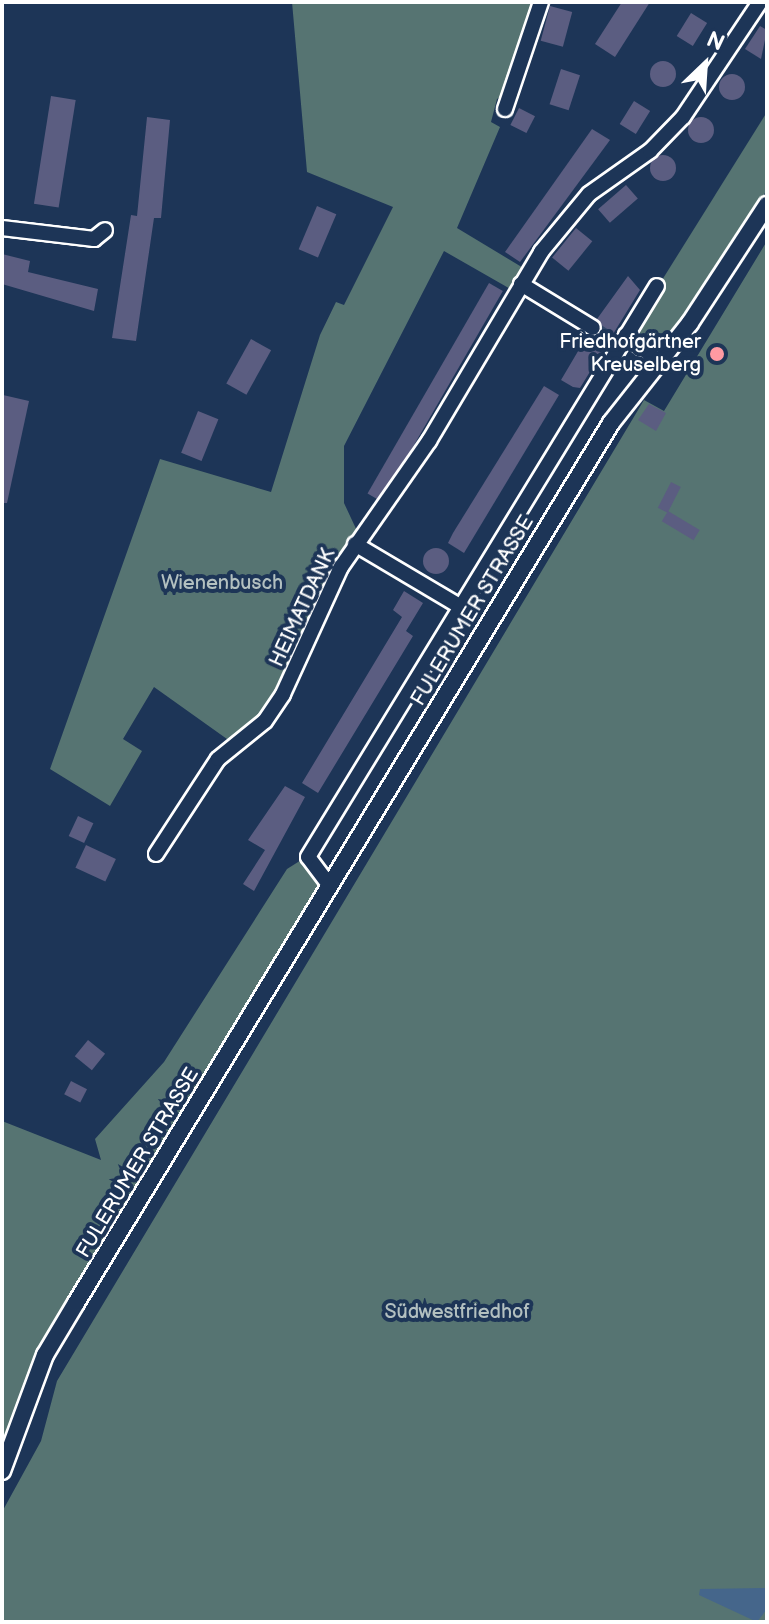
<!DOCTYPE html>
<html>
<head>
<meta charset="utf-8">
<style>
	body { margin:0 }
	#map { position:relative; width:769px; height:1624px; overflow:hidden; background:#1d3557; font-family:"Balsamiq Sans",sans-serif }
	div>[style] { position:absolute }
	.green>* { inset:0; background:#567472 }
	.water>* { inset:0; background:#45668b }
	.building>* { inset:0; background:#5b5d81; transform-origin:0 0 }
	.round { border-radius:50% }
	.minor-tunnel>* { height:14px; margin-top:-7px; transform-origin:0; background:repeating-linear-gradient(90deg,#344968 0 14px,transparent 0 21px) }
	.roads { filter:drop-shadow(2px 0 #fff) drop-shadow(-2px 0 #fff) drop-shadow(0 2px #fff) drop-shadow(0 -2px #fff) }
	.minor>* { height:14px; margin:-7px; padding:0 7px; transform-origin:7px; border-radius:7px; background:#1d3557 }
	.major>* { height:16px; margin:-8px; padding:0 8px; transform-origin:8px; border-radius:8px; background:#1d3557 }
	.dots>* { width:22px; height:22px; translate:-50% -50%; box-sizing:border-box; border:4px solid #1d3557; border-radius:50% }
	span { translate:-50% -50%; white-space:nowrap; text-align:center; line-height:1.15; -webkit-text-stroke:8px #1d3557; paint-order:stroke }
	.poi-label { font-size:20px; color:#fff }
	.right { translate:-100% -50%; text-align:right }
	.park-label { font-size:20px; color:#b3c0c0 }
	.street-label { font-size:20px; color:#fff }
	.frame { position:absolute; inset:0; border:4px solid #fff; pointer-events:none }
	.north { position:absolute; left:665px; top:24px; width:80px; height:80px; -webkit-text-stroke:6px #1d3557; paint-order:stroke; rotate:25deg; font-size:22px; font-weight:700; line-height:32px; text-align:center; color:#fff }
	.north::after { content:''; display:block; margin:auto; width:28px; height:36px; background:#fff; clip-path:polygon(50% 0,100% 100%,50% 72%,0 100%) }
</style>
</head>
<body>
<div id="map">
	<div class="green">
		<div style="clip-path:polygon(292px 2px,539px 2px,508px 92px,497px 99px,491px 122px,500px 127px,457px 228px,525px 269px,512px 290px,444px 251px,344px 446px,344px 503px,358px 533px,262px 719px,234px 744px,154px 687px,123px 739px,142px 751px,110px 806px,50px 769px,160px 459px,271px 492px,320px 335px,336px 302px,344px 305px,393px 207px,307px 172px)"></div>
		<div style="clip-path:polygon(767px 112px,767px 190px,656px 355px,629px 333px)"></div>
		<div style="clip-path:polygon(767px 241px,767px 1622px,2px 1622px,2px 1512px,41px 1441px,57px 1381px,644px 400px,664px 411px)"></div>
		<div style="clip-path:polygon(306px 857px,325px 883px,39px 1349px,2px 1456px,2px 1121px,101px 1160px,95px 1139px,164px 1062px,287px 869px)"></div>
	</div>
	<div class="water">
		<div style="clip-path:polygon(767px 1588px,767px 1609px,757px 1622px,699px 1595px,700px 1589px)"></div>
	</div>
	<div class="building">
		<div style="clip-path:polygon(622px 2px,650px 2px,615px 57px,595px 44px)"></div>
		<div style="left:550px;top:6px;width:23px;height:36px;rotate:15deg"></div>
		<div style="left:691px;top:13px;width:19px;height:27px;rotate:32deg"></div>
		<div style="clip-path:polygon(760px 26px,767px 30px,761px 59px,745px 49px)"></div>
		<div class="round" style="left:650px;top:61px;width:26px;height:26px"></div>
		<div style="left:561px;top:69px;width:20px;height:37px;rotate:18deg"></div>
		<div class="round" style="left:719px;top:74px;width:26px;height:26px"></div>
		<div style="left:51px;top:96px;width:25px;height:109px;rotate:9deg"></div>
		<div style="left:634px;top:101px;width:19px;height:27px;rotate:32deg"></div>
		<div style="left:519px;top:108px;width:18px;height:19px;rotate:27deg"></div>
		<div style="clip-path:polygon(147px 117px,170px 120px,161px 218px,154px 218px,136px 341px,112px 338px,131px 215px,137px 216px)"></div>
		<div class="round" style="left:688px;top:117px;width:26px;height:26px"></div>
		<div style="clip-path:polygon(592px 129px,610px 140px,520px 262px,505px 252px)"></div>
		<div class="round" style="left:650px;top:155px;width:26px;height:26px"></div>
		<div style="left:626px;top:185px;width:18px;height:37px;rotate:49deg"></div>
		<div style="left:317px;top:206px;width:21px;height:47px;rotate:23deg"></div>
		<div style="left:576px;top:228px;width:21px;height:38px;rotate:39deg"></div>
		<div style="clip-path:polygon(2px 254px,30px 261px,28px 272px,98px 289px,94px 311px,2px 284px)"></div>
		<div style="clip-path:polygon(628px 276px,640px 290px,580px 388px,573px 387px,561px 380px,587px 336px,601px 334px,597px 319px)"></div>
		<div style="left:489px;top:283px;width:16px;height:243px;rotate:30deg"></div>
		<div style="left:251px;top:339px;width:23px;height:51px;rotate:29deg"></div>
		<div style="clip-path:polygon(544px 386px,559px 395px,464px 553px,448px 543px,453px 533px)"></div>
		<div style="clip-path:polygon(3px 395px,29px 401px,7px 503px,2px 503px)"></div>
		<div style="clip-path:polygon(649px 404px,666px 413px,656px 431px,638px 420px)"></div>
		<div style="left:198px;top:411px;width:22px;height:45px;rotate:22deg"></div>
		<div style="left:671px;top:482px;width:11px;height:29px;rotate:27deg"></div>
		<div style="left:668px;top:511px;width:37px;height:12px;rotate:31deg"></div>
		<div class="round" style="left:423px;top:548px;width:26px;height:26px"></div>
		<div style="clip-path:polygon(404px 591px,423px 603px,406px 631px,413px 636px,318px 793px,302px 783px,402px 617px,393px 610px)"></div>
		<div style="clip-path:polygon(285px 786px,305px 797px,254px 891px,243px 884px,265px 850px,248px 840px)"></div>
		<div style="left:78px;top:816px;width:17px;height:22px;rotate:25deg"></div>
		<div style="left:86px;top:845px;width:33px;height:25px;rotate:25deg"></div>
		<div style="left:88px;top:1040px;width:22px;height:21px;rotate:39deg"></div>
		<div style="left:71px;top:1081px;width:18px;height:15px;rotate:27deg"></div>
	</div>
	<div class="minor-tunnel">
		<div style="left:593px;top:328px;width:20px;rotate:33deg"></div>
	</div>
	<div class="roads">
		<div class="minor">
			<div style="left:505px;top:109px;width:113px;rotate:-71.4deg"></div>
			<div style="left:2px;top:228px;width:93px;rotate:6.8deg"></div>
			<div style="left:94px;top:239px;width:14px;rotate:-39deg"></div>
			<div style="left:521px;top:284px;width:84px;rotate:31.4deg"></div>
			<div style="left:626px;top:335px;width:41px;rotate:39.1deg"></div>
			<div style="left:355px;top:544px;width:123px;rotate:30.7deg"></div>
			<div style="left:156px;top:854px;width:113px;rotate:-56.9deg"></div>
			<div style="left:218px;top:759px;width:60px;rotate:-39deg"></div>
			<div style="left:265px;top:721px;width:32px;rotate:-56deg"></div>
			<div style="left:283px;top:694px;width:140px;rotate:-65.5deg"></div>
			<div style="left:341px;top:567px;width:154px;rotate:-55.1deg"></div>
			<div style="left:429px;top:441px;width:220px;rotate:-59.3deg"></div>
			<div style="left:541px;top:252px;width:75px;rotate:-50.4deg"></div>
			<div style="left:589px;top:194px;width:75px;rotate:-35.2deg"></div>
			<div style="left:650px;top:151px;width:47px;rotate:-45.9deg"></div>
			<div style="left:683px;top:117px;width:138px;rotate:-56.2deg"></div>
			<div style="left:330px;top:886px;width:36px;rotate:-127deg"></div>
			<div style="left:308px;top:857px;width:669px;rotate:-58.57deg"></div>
		</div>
		<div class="major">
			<div style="left:2px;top:1471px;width:124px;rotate:-69.7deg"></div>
			<div style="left:45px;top:1355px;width:61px;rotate:-59.2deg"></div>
			<div style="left:76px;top:1303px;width:1030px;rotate:-58.7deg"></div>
			<div style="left:611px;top:423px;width:127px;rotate:-51.7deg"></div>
			<div style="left:690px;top:323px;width:141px;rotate:-56.9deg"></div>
		</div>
	</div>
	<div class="dots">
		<div style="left:717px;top:354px;background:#ff9aa2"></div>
	</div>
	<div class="poi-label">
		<span class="right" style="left:701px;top:354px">Friedhofgärtner<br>Kreuselberg</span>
	</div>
	<div class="park-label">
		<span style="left:222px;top:583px">Wienenbusch</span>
		<span style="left:457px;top:1312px">Südwestfriedhof</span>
	</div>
	<div class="street-label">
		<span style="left:303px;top:608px;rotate:-65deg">HEIMATDANK</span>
		<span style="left:473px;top:611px;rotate:-59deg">FULERUMER STRASSE</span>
		<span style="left:138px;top:1163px;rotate:-59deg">FULERUMER STRASSE</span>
	</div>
	<div class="frame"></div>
	<div class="north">N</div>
</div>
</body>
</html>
